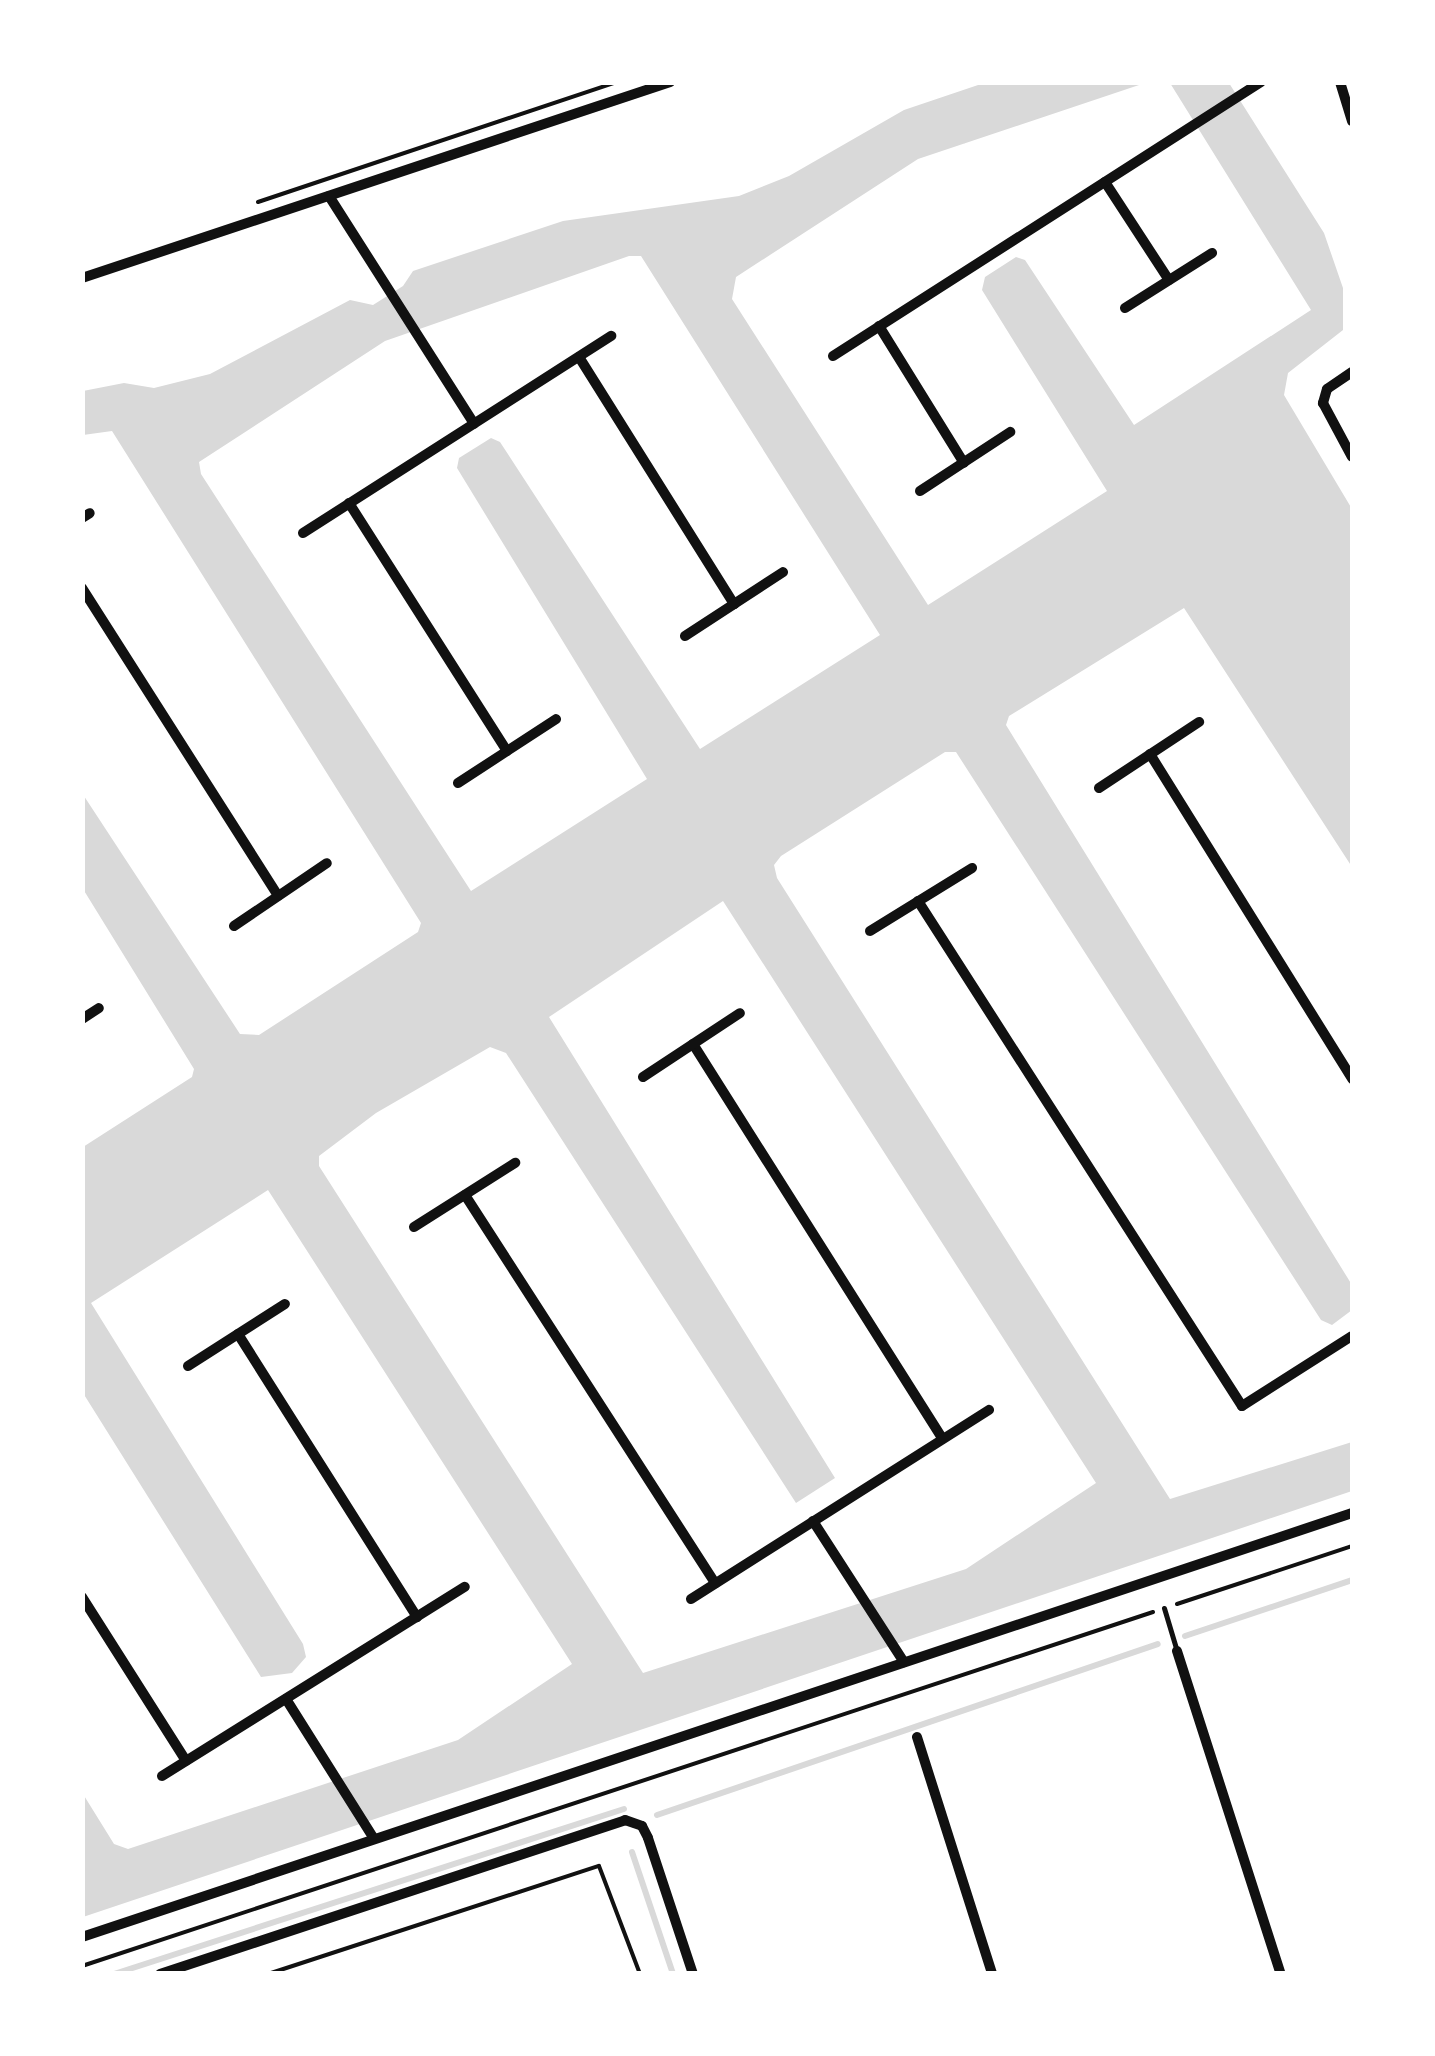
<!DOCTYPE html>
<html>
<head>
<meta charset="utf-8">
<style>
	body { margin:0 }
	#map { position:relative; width:1435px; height:2056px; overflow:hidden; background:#fff; font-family:"Work Sans",sans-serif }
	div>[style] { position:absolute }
	.water>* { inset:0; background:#d9d9d9 }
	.stream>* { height:6px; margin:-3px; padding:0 3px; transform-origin:3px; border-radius:3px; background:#d9d9d9 }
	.path>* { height:4px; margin:-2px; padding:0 2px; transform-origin:2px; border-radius:2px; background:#111 }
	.service>* { height:5px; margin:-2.5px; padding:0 2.5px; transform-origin:2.5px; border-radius:2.5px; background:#111 }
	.minor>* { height:10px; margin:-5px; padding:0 5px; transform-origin:5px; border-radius:5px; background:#111 }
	span { translate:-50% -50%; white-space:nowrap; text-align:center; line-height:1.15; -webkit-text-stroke:9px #fff; paint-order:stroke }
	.frame { position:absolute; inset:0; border:85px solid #fff; pointer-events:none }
</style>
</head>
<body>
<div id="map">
	<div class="water">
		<div style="clip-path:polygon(evenodd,984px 83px,1145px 83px,918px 159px,736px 277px,732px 299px,928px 605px,1107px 491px,982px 290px,985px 277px,1016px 257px,1025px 260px,1134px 425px,1311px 310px,1170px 83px,1229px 83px,1324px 233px,1343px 288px,1343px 330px,1288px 373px,1284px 395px,1352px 509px,1352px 867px,1184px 608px,1009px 716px,1006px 725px,1352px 1285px,1352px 1310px,1332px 1325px,1321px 1320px,956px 752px,945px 752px,781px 856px,774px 865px,777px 878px,1170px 1499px,1352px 1442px,1352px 1491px,83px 1917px,83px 1794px,114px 1844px,128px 1849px,458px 1740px,572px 1664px,268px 1190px,91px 1303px,303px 1644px,306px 1657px,292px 1673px,261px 1677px,83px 1393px,83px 1147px,192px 1077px,194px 1069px,83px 889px,82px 793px,240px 1034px,259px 1035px,418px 932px,421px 923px,112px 431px,83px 435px,83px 391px,124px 383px,154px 388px,210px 374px,350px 300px,373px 305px,403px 286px,413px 271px,563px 221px,739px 196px,789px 176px,904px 110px,984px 83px,629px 256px,641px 256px,880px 635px,700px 749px,500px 442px,491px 438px,459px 458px,457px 468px,647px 779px,471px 891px,201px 474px,199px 462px,385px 341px,629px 256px,984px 83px,723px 901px,1096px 1483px,966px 1569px,643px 1673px,319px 1166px,319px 1156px,376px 1113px,490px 1047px,506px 1053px,796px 1503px,835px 1478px,549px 1017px,723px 901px)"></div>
	</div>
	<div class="stream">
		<div style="left:1185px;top:1636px;width:176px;rotate:-18.5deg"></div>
		<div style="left:657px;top:1815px;width:529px;rotate:-18.85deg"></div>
		<div style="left:632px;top:1852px;width:129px;rotate:71.4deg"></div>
		<div style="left:114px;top:1974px;width:536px;rotate:-17.93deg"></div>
	</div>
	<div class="path">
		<div style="left:258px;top:202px;width:378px;rotate:-18.5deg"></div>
		<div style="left:1177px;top:1604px;width:184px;rotate:-18.3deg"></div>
		<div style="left:82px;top:1966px;width:1128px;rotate:-18.29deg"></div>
		<div style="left:268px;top:1974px;width:348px;rotate:-18.1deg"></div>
		<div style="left:599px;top:1866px;width:116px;rotate:69.2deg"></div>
	</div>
	<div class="service">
		<div style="left:1164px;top:1608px;width:42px;rotate:73.3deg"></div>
	</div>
	<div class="minor">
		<div style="left:1340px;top:82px;width:41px;rotate:72.9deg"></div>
		<div style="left:1105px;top:182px;width:117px;rotate:56.9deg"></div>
		<div style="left:329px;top:196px;width:270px;rotate:57.5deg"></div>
		<div style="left:82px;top:278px;width:620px;rotate:-18.43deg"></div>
		<div style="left:1125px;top:308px;width:103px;rotate:-32.3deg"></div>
		<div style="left:879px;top:326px;width:161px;rotate:58.2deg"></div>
		<div style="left:833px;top:356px;width:508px;rotate:-32.63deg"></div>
		<div style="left:579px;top:357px;width:292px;rotate:57.9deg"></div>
		<div style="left:1352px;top:372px;width:30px;rotate:146deg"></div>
		<div style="left:1327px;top:389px;width:15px;rotate:106deg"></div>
		<div style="left:1323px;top:403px;width:61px;rotate:61.8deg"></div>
		<div style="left:920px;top:491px;width:108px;rotate:-33.2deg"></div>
		<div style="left:349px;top:503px;width:294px;rotate:57.5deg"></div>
		<div style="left:82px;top:518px;width:9px;rotate:-32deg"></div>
		<div style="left:303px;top:533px;width:366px;rotate:-32.6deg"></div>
		<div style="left:82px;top:588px;width:365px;rotate:57.5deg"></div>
		<div style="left:685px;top:636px;width:117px;rotate:-33.1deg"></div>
		<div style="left:1150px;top:754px;width:383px;rotate:58.1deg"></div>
		<div style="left:458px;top:783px;width:117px;rotate:-33.1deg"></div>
		<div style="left:1099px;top:788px;width:120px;rotate:-33.4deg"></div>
		<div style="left:918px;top:901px;width:600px;rotate:57.32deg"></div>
		<div style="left:1242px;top:1406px;width:130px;rotate:-32.5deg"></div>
		<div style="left:234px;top:926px;width:112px;rotate:-34.1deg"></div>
		<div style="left:870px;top:931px;width:120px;rotate:-31.7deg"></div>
		<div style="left:82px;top:1019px;width:20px;rotate:-33deg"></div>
		<div style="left:693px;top:1044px;width:467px;rotate:57.7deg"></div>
		<div style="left:643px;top:1077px;width:116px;rotate:-33.4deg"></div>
		<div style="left:465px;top:1195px;width:462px;rotate:57.2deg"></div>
		<div style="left:414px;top:1227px;width:120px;rotate:-32.4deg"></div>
		<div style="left:238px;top:1334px;width:335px;rotate:57.7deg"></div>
		<div style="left:188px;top:1366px;width:115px;rotate:-32.6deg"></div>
		<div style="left:813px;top:1521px;width:168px;rotate:57.2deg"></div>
		<div style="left:82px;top:1597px;width:194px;rotate:57.6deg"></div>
		<div style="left:691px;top:1599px;width:353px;rotate:-32.4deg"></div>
		<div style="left:1177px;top:1651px;width:339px;rotate:72.2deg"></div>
		<div style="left:286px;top:1699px;width:165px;rotate:57.8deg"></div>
		<div style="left:917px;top:1737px;width:249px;rotate:72.4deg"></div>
		<div style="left:162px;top:1776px;width:357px;rotate:-32deg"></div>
		<div style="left:82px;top:1937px;width:1339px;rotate:-18.46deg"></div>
		<div style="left:160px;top:1974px;width:490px;rotate:-18.3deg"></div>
		<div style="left:625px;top:1820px;width:18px;rotate:19deg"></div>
		<div style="left:642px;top:1826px;width:13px;rotate:63deg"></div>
		<div style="left:648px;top:1838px;width:143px;rotate:71.7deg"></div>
	</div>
	<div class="frame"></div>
</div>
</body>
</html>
